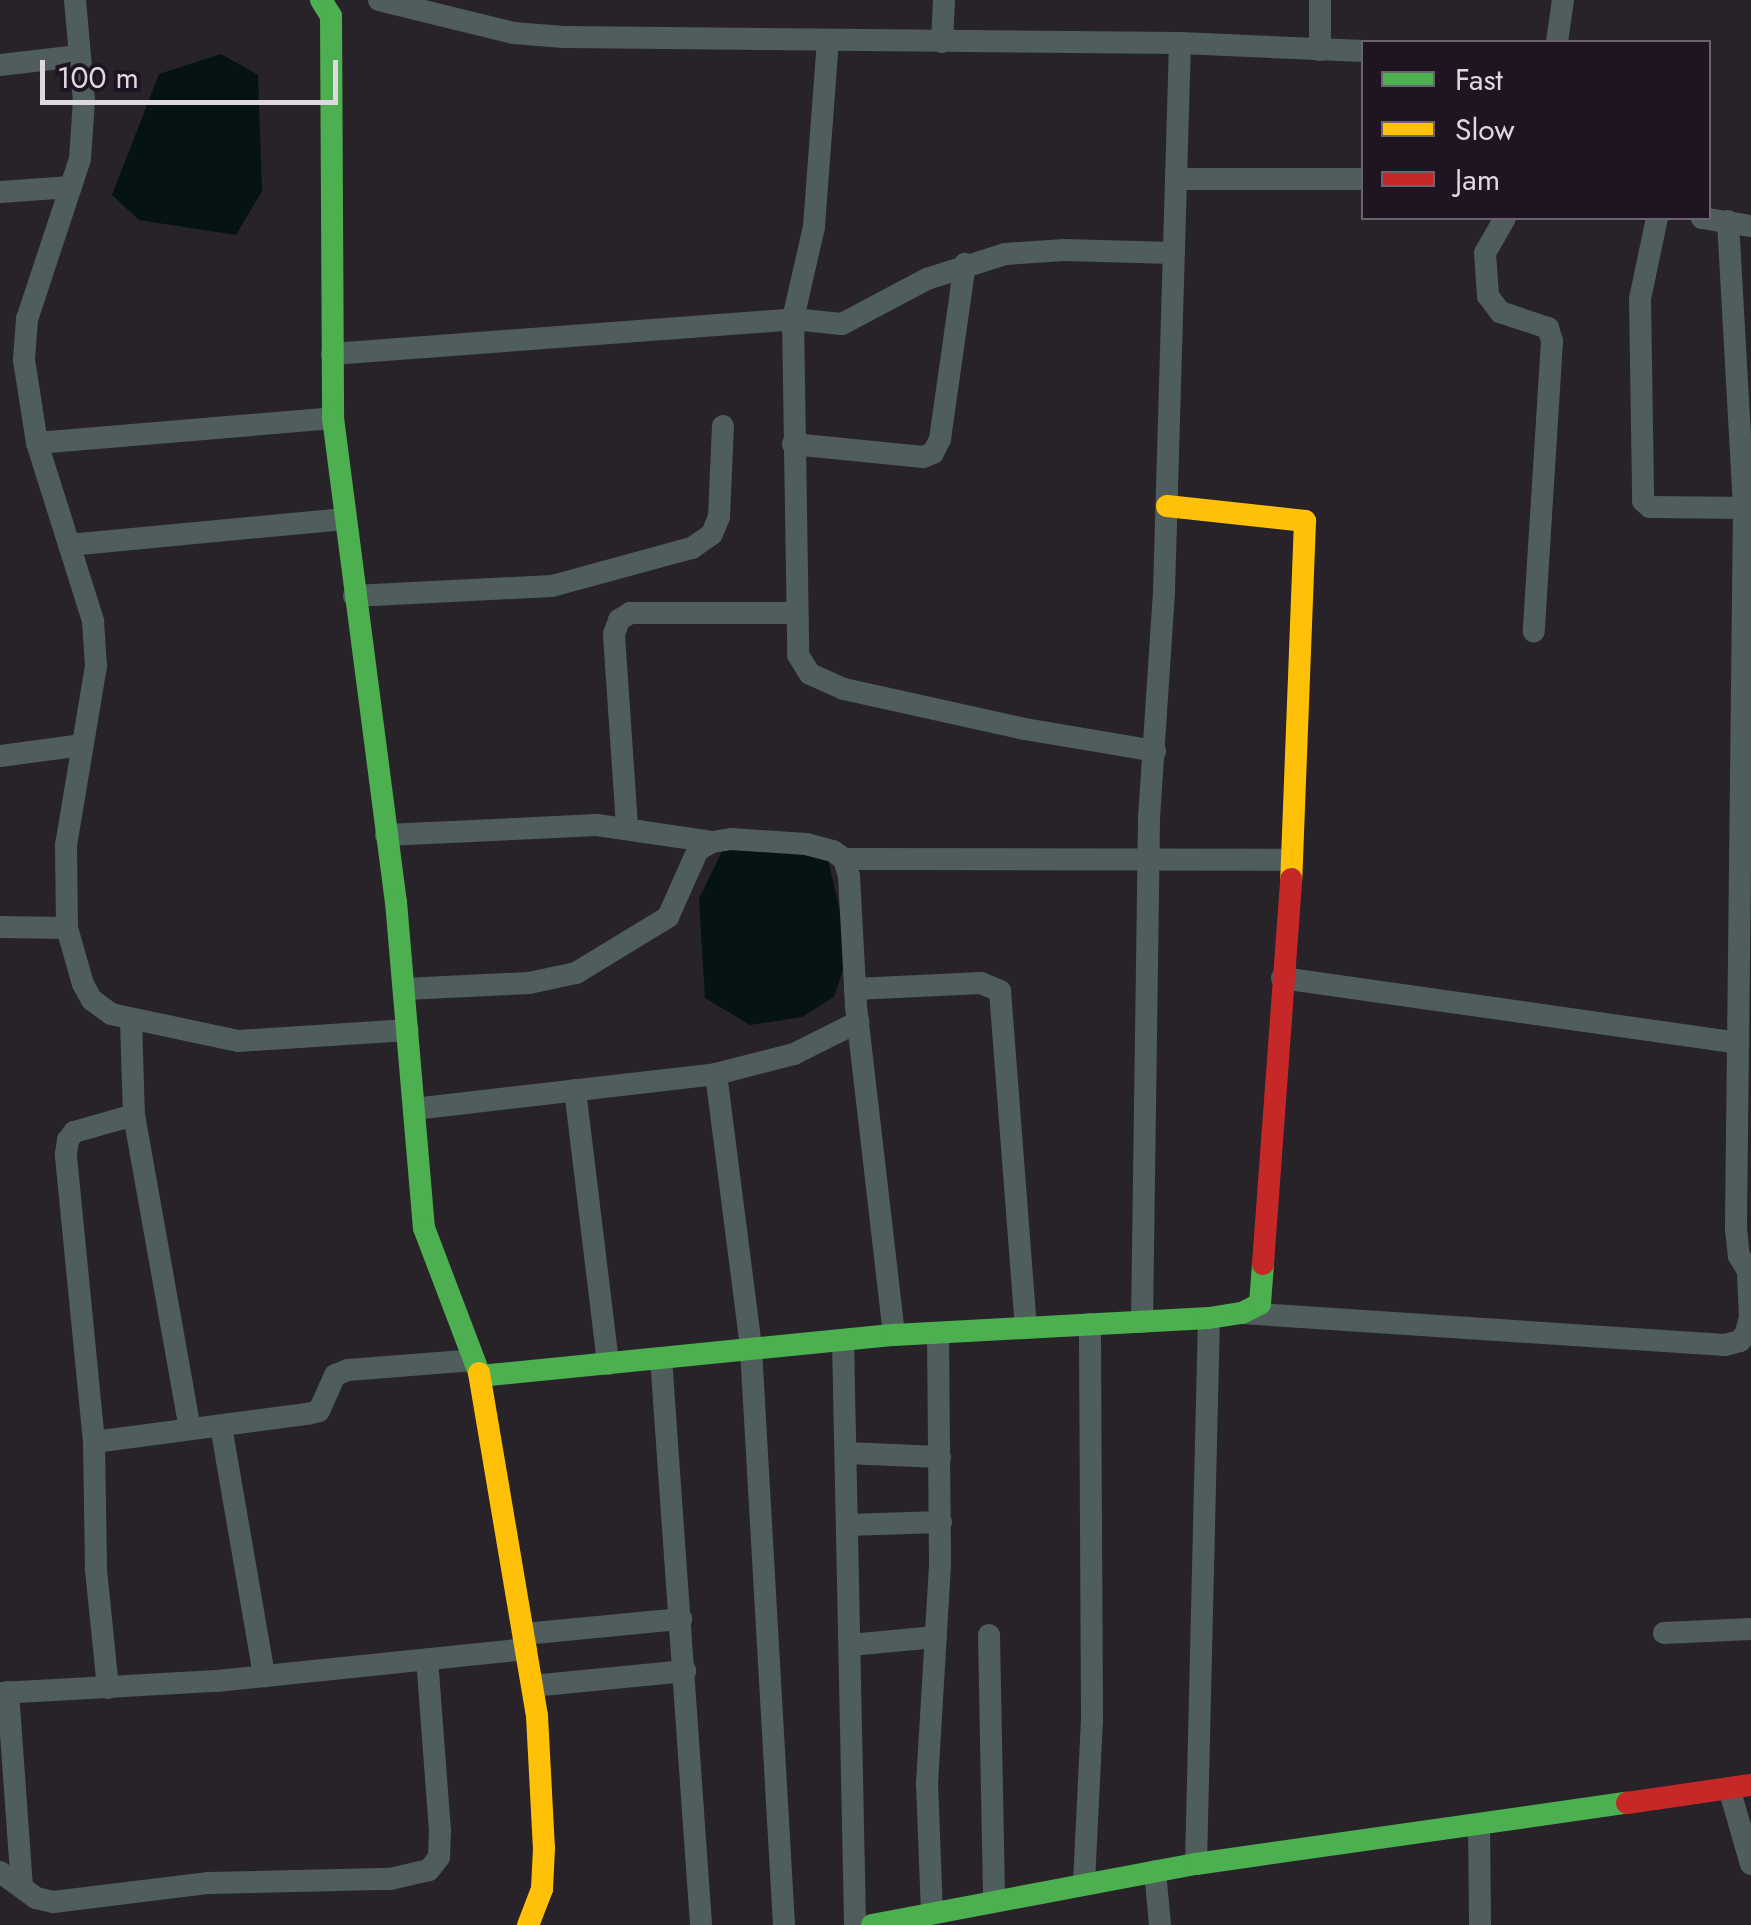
<!DOCTYPE html>
<html>
<head>
<meta charset="utf-8">
<style>
	body { margin:0 }
	#map { position:relative; width:1751px; height:1925px; overflow:hidden; background:#282229; font-family:Jost,sans-serif }
	div>[style] { position:absolute }
	.water>* { inset:0; background:#051313 }
	.street>* { height:22px; margin:-11px; padding:0 11px; transform-origin:11px; border-radius:11px; background:#4f5d5d }
	.fast>* { height:22px; margin:-11px; padding:0 11px; transform-origin:11px; border-radius:11px; background:#4caf50 }
	.slow>* { height:22px; margin:-11px; padding:0 11px; transform-origin:11px; border-radius:11px; background:#ffc107 }
	.jam>* { height:22px; margin:-11px; padding:0 11px; transform-origin:11px; border-radius:11px; background:#c62828 }
	span { translate:-50% -50%; white-space:nowrap; text-align:center; line-height:1.15; -webkit-text-stroke:10px #1f1522; paint-order:stroke }
	.legend { position:absolute; left:1361px; top:40px; width:350px; height:180px; box-sizing:border-box; background:#1f1522; border:2px solid #6c636e; margin:0; padding:12px 18px; list-style:none; font-size:30px; color:#dfd8e1 }
	.legend li { display:flex; align-items:center; gap:20px; height:50px }
	.legend b { width:50px; border:2px solid #6c636e }
	.scale { position:absolute; left:40px; top:60px; width:298px; height:45px; box-sizing:border-box; border:5px solid #dfd8e1; border-top:0; padding-left:12px; font-size:30px; line-height:35px; white-space:nowrap; color:#dfd8e1; -webkit-text-stroke:8px #1f1522; paint-order:stroke }
</style>
</head>
<body>
<div id="map">
	<div class="water">
		<div style="clip-path:polygon(221px 54px,258px 75px,262px 191px,236px 235px,139px 220px,112px 195px,159px 74px)"></div>
		<div style="clip-path:polygon(725px 845px,826px 851px,849px 951px,834px 997px,802px 1017px,750px 1025px,705px 998px,699px 899px)"></div>
	</div>
	<div class="street">
		<div style="left:75px;top:0;width:100px;rotate:84.9deg"></div>
		<div style="left:84px;top:100px;width:59px;rotate:93.9deg"></div>
		<div style="left:80px;top:159px;width:169px;rotate:108.3deg"></div>
		<div style="left:27px;top:319px;width:41px;rotate:94.2deg"></div>
		<div style="left:24px;top:360px;width:84px;rotate:81.1deg"></div>
		<div style="left:37px;top:443px;width:187px;rotate:72.5deg"></div>
		<div style="left:93px;top:621px;width:45px;rotate:86.2deg"></div>
		<div style="left:96px;top:666px;width:181px;rotate:99.5deg"></div>
		<div style="left:66px;top:845px;width:83px;rotate:89.3deg"></div>
		<div style="left:67px;top:928px;width:58px;rotate:74.1deg"></div>
		<div style="left:83px;top:984px;width:18px;rotate:61deg"></div>
		<div style="left:92px;top:1000px;width:24px;rotate:36deg"></div>
		<div style="left:111px;top:1014px;width:130px;rotate:12deg"></div>
		<div style="left:238px;top:1041px;width:170px;rotate:-3.7deg"></div>
		<div style="left:379px;top:0;width:138px;rotate:13.8deg"></div>
		<div style="left:513px;top:33px;width:51px;rotate:4.5deg"></div>
		<div style="left:564px;top:37px;width:616px;rotate:0.56deg"></div>
		<div style="left:1180px;top:43px;width:184px;rotate:2.5deg"></div>
		<div style="left:1320px;top:0;width:50px;rotate:90deg"></div>
		<div style="left:828px;top:40px;width:188px;rotate:94.3deg"></div>
		<div style="left:814px;top:227px;width:94px;rotate:102.9deg"></div>
		<div style="left:793px;top:319px;width:336px;rotate:89.1deg"></div>
		<div style="left:798px;top:655px;width:22px;rotate:58deg"></div>
		<div style="left:810px;top:674px;width:37px;rotate:24deg"></div>
		<div style="left:844px;top:689px;width:185px;rotate:12.5deg"></div>
		<div style="left:1025px;top:729px;width:132px;rotate:9.6deg"></div>
		<div style="left:942px;top:42px;width:42px;rotate:-87.3deg"></div>
		<div style="left:1557px;top:42px;width:42px;rotate:-81.9deg"></div>
		<div style="left:0;top:65px;width:79px;rotate:-6.6deg"></div>
		<div style="left:1176px;top:179px;width:188px"></div>
		<div style="left:0;top:192px;width:71px;rotate:-4deg"></div>
		<div style="left:1505px;top:218px;width:40px;rotate:119.7deg"></div>
		<div style="left:1485px;top:253px;width:43px;rotate:86deg"></div>
		<div style="left:1488px;top:296px;width:20px;rotate:53deg"></div>
		<div style="left:1500px;top:312px;width:51px;rotate:18.4deg"></div>
		<div style="left:1548px;top:328px;width:14px;rotate:73deg"></div>
		<div style="left:1552px;top:341px;width:291px;rotate:93.6deg"></div>
		<div style="left:1657px;top:218px;width:83px;rotate:101.9deg"></div>
		<div style="left:1640px;top:299px;width:202px;rotate:89.1deg"></div>
		<div style="left:1643px;top:501px;width:9px;rotate:41deg"></div>
		<div style="left:1650px;top:507px;width:101px;rotate:0.6deg"></div>
		<div style="left:1702px;top:218px;width:50px;rotate:9.3deg"></div>
		<div style="left:1728px;top:221px;width:287px;rotate:86.8deg"></div>
		<div style="left:1744px;top:508px;width:721px;rotate:90.64deg"></div>
		<div style="left:1736px;top:1229px;width:27px;rotate:84deg"></div>
		<div style="left:1739px;top:1256px;width:23px;rotate:59deg"></div>
		<div style="left:332px;top:354px;width:462px;rotate:-4.3deg"></div>
		<div style="left:793px;top:319px;width:49px;rotate:5.8deg"></div>
		<div style="left:842px;top:324px;width:96px;rotate:-27.9deg"></div>
		<div style="left:927px;top:279px;width:82px;rotate:-17.8deg"></div>
		<div style="left:1005px;top:254px;width:59px;rotate:-3.9deg"></div>
		<div style="left:1064px;top:250px;width:110px;rotate:1.6deg"></div>
		<div style="left:37px;top:443px;width:297px;rotate:-4.8deg"></div>
		<div style="left:793px;top:444px;width:131px;rotate:5.7deg"></div>
		<div style="left:923px;top:457px;width:11px;rotate:-22deg"></div>
		<div style="left:933px;top:453px;width:16px;rotate:-63deg"></div>
		<div style="left:940px;top:439px;width:177px;rotate:-81.9deg"></div>
		<div style="left:69px;top:545px;width:277px;rotate:-5.4deg"></div>
		<div style="left:354px;top:596px;width:198px;rotate:-2.9deg"></div>
		<div style="left:552px;top:586px;width:145px;rotate:-15.2deg"></div>
		<div style="left:692px;top:548px;width:24px;rotate:-35deg"></div>
		<div style="left:712px;top:534px;width:18px;rotate:-68deg"></div>
		<div style="left:719px;top:517px;width:91px;rotate:-87.5deg"></div>
		<div style="left:0;top:756px;width:83px;rotate:-7.6deg"></div>
		<div style="left:627px;top:826px;width:192px;rotate:-93.9deg"></div>
		<div style="left:614px;top:634px;width:15px;rotate:-70deg"></div>
		<div style="left:619px;top:620px;width:13px;rotate:-32deg"></div>
		<div style="left:630px;top:613px;width:164px"></div>
		<div style="left:386px;top:835px;width:211px;rotate:-2.7deg"></div>
		<div style="left:597px;top:825px;width:116px;rotate:8.4deg"></div>
		<div style="left:844px;top:859px;width:448px;rotate:0.1deg"></div>
		<div style="left:0;top:927px;width:67px;rotate:0.9deg"></div>
		<div style="left:1282px;top:978px;width:461px;rotate:8.1deg"></div>
		<div style="left:405px;top:989px;width:124px;rotate:-2.8deg"></div>
		<div style="left:529px;top:983px;width:48px;rotate:-12deg"></div>
		<div style="left:576px;top:973px;width:108px;rotate:-31.3deg"></div>
		<div style="left:668px;top:917px;width:73px;rotate:-65.9deg"></div>
		<div style="left:698px;top:850px;width:16px;rotate:-30deg"></div>
		<div style="left:712px;top:842px;width:19px;rotate:-9deg"></div>
		<div style="left:731px;top:839px;width:75px;rotate:3.8deg"></div>
		<div style="left:806px;top:844px;width:28px;rotate:15deg"></div>
		<div style="left:833px;top:851px;width:14px;rotate:36deg"></div>
		<div style="left:844px;top:859px;width:18px;rotate:74deg"></div>
		<div style="left:849px;top:876px;width:130px;rotate:86.9deg"></div>
		<div style="left:856px;top:1006px;width:331px;rotate:83.4deg"></div>
		<div style="left:855px;top:989px;width:126px;rotate:-2.7deg"></div>
		<div style="left:981px;top:983px;width:21px;rotate:23deg"></div>
		<div style="left:1000px;top:991px;width:338px;rotate:85.6deg"></div>
		<div style="left:131px;top:1021px;width:94px;rotate:88.2deg"></div>
		<div style="left:134px;top:1115px;width:319px;rotate:79.9deg"></div>
		<div style="left:716px;top:1074px;width:277px;rotate:82.7deg"></div>
		<div style="left:751px;top:1349px;width:577px;rotate:86.72deg"></div>
		<div style="left:575px;top:1090px;width:276px;rotate:83.1deg"></div>
		<div style="left:414px;top:1109px;width:304px;rotate:-6.6deg"></div>
		<div style="left:716px;top:1074px;width:81px;rotate:-14.4deg"></div>
		<div style="left:794px;top:1054px;width:72px;rotate:-26.6deg"></div>
		<div style="left:1242px;top:1313px;width:484px;rotate:3.8deg"></div>
		<div style="left:1725px;top:1345px;width:16px;rotate:-15deg"></div>
		<div style="left:1740px;top:1341px;width:10px;rotate:-53deg"></div>
		<div style="left:1746px;top:1333px;width:16px;rotate:-76deg"></div>
		<div style="left:1750px;top:1317px;width:43px;rotate:-92.7deg"></div>
		<div style="left:1142px;top:1322px;width:504px;rotate:-89.2deg"></div>
		<div style="left:1149px;top:818px;width:227px;rotate:-86.2deg"></div>
		<div style="left:1164px;top:591px;width:548px;rotate:-88.33deg"></div>
		<div style="left:843px;top:1340px;width:585px;rotate:88.82deg"></div>
		<div style="left:661px;top:1358px;width:568px;rotate:85.96deg"></div>
		<div style="left:221px;top:1426px;width:254px;rotate:80.2deg"></div>
		<div style="left:94px;top:1442px;width:215px;rotate:-7.5deg"></div>
		<div style="left:307px;top:1414px;width:12px;rotate:-14deg"></div>
		<div style="left:319px;top:1411px;width:39px;rotate:-66deg"></div>
		<div style="left:335px;top:1375px;width:14px;rotate:-21deg"></div>
		<div style="left:348px;top:1370px;width:126px;rotate:-4.5deg"></div>
		<div style="left:846px;top:1453px;width:94px;rotate:2.4deg"></div>
		<div style="left:847px;top:1525px;width:94px;rotate:-1.8deg"></div>
		<div style="left:1664px;top:1633px;width:87px;rotate:-2.6deg"></div>
		<div style="left:524px;top:1634px;width:158px;rotate:-5.5deg"></div>
		<div style="left:989px;top:1635px;width:266px;rotate:88.9deg"></div>
		<div style="left:850px;top:1645px;width:86px;rotate:-5.3deg"></div>
		<div style="left:532px;top:1686px;width:154px;rotate:-5.6deg"></div>
		<div style="left:108px;top:1688px;width:120px;rotate:-95.8deg"></div>
		<div style="left:96px;top:1569px;width:127px;rotate:-90.9deg"></div>
		<div style="left:94px;top:1442px;width:289px;rotate:-95.6deg"></div>
		<div style="left:66px;top:1154px;width:14px;rotate:-82deg"></div>
		<div style="left:68px;top:1140px;width:10px;rotate:-53deg"></div>
		<div style="left:74px;top:1132px;width:62px;rotate:-15.8deg"></div>
		<div style="left:8px;top:1692px;width:196px;rotate:85.9deg"></div>
		<div style="left:0;top:1693px;width:217px;rotate:-3.2deg"></div>
		<div style="left:217px;top:1681px;width:311px;rotate:-5.9deg"></div>
		<div style="left:1729px;top:1788px;width:79px;rotate:73.9deg"></div>
		<div style="left:1479px;top:1824px;width:101px;rotate:89.4deg"></div>
		<div style="left:1196px;top:1864px;width:546px;rotate:-88.64deg"></div>
		<div style="left:1155px;top:1871px;width:54px;rotate:84.7deg"></div>
		<div style="left:0;top:1872px;width:44px;rotate:35.8deg"></div>
		<div style="left:36px;top:1898px;width:17px;rotate:13deg"></div>
		<div style="left:53px;top:1902px;width:155px;rotate:-7deg"></div>
		<div style="left:207px;top:1883px;width:183px;rotate:-1.3deg"></div>
		<div style="left:390px;top:1879px;width:40px;rotate:-13deg"></div>
		<div style="left:429px;top:1870px;width:16px;rotate:-52deg"></div>
		<div style="left:439px;top:1857px;width:26px;rotate:-88deg"></div>
		<div style="left:440px;top:1831px;width:172px;rotate:-94.3deg"></div>
		<div style="left:1084px;top:1883px;width:165px;rotate:-87.2deg"></div>
		<div style="left:1092px;top:1718px;width:394px;rotate:-90.3deg"></div>
		<div style="left:932px;top:1913px;width:129px;rotate:-92.2deg"></div>
		<div style="left:927px;top:1784px;width:222px;rotate:-86.6deg"></div>
		<div style="left:940px;top:1562px;width:229px;rotate:-90.5deg"></div>
	</div>
	<div class="fast">
		<div style="left:321px;top:0;width:19px;rotate:58deg"></div>
		<div style="left:331px;top:16px;width:402px;rotate:89.7deg"></div>
		<div style="left:333px;top:418px;width:488px;rotate:82.6deg"></div>
		<div style="left:396px;top:902px;width:327px;rotate:85.1deg"></div>
		<div style="left:424px;top:1228px;width:155px;rotate:69.2deg"></div>
		<div style="left:480px;top:1376px;width:416px;rotate:-5.7deg"></div>
		<div style="left:894px;top:1335px;width:315px;rotate:-3.1deg"></div>
		<div style="left:1209px;top:1318px;width:33px;rotate:-9deg"></div>
		<div style="left:1242px;top:1313px;width:20px;rotate:-27deg"></div>
		<div style="left:1260px;top:1304px;width:40px;rotate:-85.7deg"></div>
		<div style="left:872px;top:1925px;width:330px;rotate:-10.7deg"></div>
		<div style="left:1196px;top:1864px;width:435px;rotate:-8.1deg"></div>
	</div>
	<div class="slow">
		<div style="left:1167px;top:506px;width:139px;rotate:6.2deg"></div>
		<div style="left:1305px;top:521px;width:358px;rotate:92.2deg"></div>
		<div style="left:479px;top:1373px;width:348px;rotate:80.4deg"></div>
		<div style="left:537px;top:1716px;width:132px;rotate:87deg"></div>
		<div style="left:544px;top:1848px;width:41px;rotate:92.8deg"></div>
		<div style="left:542px;top:1889px;width:39px;rotate:111deg"></div>
	</div>
	<div class="jam">
		<div style="left:1263px;top:1264px;width:386px;rotate:-85.8deg"></div>
		<div style="left:1627px;top:1803px;width:125px;rotate:-8.3deg"></div>
	</div>
	<ul class="legend">
	<li><b style="height:12px;background:#4caf50"></b>Fast</li>
	<li><b style="height:12px;background:#ffc107"></b>Slow</li>
	<li><b style="height:12px;background:#c62828"></b>Jam</li>
	</ul>
	<div class="scale">100 m</div>
</div>
</body>
</html>
